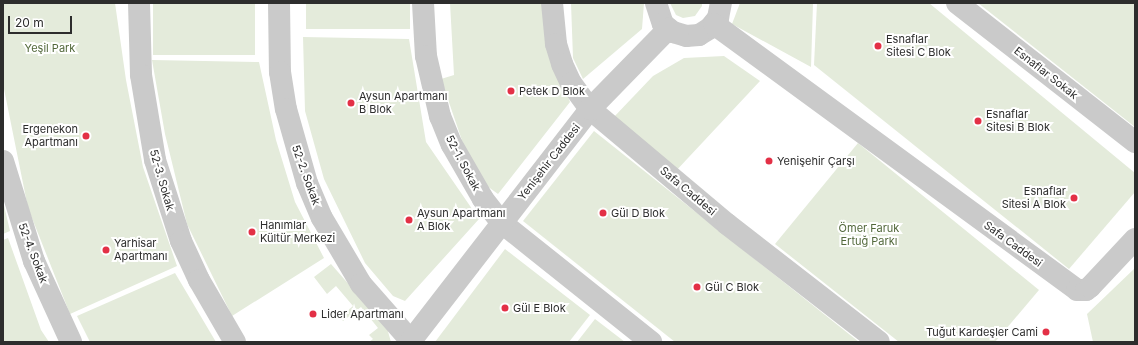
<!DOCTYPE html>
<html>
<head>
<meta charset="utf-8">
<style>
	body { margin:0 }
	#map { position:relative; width:1138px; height:345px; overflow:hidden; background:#fff; font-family:Inter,sans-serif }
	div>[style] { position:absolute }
	.green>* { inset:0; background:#e4ebdb; transform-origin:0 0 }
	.street>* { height:22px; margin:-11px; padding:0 11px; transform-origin:11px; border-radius:11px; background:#cacaca }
	.dots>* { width:11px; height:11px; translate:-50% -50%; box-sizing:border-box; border:2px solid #fff; border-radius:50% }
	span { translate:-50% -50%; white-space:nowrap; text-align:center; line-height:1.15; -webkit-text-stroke:4px #fff; paint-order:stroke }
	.poi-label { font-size:11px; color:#2d2d2d }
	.left { translate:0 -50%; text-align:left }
	.right { translate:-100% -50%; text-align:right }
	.park-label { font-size:11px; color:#52683b }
	.street-label { font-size:11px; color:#2d2d2d }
	.frame { position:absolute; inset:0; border:4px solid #2d2d2d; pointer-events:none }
	.scale { position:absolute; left:8px; top:16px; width:64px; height:18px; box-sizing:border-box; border:2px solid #2d2d2d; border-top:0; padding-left:5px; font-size:12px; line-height:14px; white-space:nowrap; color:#2d2d2d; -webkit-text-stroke:3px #fff; paint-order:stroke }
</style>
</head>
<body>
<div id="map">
	<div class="green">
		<div style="clip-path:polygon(3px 3px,115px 3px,126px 80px,143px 167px,177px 266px,70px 314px,28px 208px,3px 84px)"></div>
		<div style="left:153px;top:3px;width:102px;height:52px"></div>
		<div style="left:306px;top:3px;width:104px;height:26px"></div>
		<div style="clip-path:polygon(450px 3px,544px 3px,548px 47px,570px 102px,498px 194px,487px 186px,469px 161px,441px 79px,454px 75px)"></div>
		<div style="clip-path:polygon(571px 3px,644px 3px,642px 29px,583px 79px,573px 58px)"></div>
		<div style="clip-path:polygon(670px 3px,702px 3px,702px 6px,695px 16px,683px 18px,676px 15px)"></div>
		<div style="clip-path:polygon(740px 3px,813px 3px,811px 67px,732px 24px)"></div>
		<div style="clip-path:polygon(817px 3px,929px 3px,1135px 173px,1135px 192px,1069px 269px,814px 65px)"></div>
		<div style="clip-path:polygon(978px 3px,1135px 3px,1135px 127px)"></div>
		<div style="clip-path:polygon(303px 37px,409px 39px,426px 142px,479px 219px,405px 301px,393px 296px,365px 263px,324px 179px,305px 111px)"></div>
		<div style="clip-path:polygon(724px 56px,760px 81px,674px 173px,612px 119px,653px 76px,684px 58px)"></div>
		<div style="clip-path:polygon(152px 60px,259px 62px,276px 140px,295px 202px,324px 258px,232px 316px,187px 224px,165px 134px)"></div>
		<div style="clip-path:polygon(594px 131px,859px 342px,675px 342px,523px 221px)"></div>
		<div style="clip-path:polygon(858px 143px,1039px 290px,995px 342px,899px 342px,775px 244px)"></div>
		<div style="clip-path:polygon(3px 201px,10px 231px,3px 234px)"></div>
		<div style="clip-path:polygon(8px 238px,41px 330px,49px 342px,3px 342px,3px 240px)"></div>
		<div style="clip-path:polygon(505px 249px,590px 315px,569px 342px,435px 342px)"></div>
		<div style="clip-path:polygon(331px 264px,387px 328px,391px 342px,369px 342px,373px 339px,369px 335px,378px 328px,361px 307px,343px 321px,340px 317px,353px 306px,336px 286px,327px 294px,314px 277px)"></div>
		<div style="clip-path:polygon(1135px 268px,1135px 342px,1093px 342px,1087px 314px)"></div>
		<div style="clip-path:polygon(175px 273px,216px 342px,90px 342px,77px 316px)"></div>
		<div style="clip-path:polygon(595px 319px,625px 342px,577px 342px)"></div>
	</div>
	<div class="street">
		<div style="left:139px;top:3px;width:72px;rotate:88.4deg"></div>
		<div style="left:141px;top:75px;width:86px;rotate:80.6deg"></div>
		<div style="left:155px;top:160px;width:85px;rotate:72.2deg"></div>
		<div style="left:181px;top:241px;width:43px;rotate:65.2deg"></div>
		<div style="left:199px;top:280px;width:72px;rotate:59.9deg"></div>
		<div style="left:279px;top:3px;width:69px;rotate:89.2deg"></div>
		<div style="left:280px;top:72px;width:37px;rotate:81deg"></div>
		<div style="left:286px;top:109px;width:77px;rotate:74.2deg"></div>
		<div style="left:307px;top:183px;width:38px;rotate:67deg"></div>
		<div style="left:322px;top:218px;width:77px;rotate:59.4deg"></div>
		<div style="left:361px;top:284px;width:77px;rotate:48.7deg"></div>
		<div style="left:423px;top:3px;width:53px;rotate:86.8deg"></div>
		<div style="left:426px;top:56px;width:62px;rotate:76.9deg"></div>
		<div style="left:440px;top:116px;width:31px;rotate:68deg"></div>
		<div style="left:452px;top:145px;width:62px;rotate:60.1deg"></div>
		<div style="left:483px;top:199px;width:31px;rotate:52deg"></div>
		<div style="left:502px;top:223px;width:191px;rotate:38.6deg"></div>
		<div style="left:552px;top:3px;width:41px;rotate:84.4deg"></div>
		<div style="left:556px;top:44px;width:21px;rotate:73deg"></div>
		<div style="left:562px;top:64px;width:21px;rotate:65deg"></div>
		<div style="left:571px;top:83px;width:32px;rotate:54deg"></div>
		<div style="left:590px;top:109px;width:179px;rotate:40deg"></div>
		<div style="left:727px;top:224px;width:192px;rotate:37.8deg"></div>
		<div style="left:656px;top:3px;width:22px;rotate:72deg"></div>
		<div style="left:663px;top:24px;width:13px;rotate:39deg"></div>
		<div style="left:673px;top:32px;width:14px;rotate:17deg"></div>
		<div style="left:686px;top:36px;width:13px;rotate:-4deg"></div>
		<div style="left:699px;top:35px;width:13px;rotate:-32deg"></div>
		<div style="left:710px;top:28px;width:13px;rotate:-51deg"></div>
		<div style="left:718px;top:18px;width:15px;rotate:-79deg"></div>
		<div style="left:957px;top:3px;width:226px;rotate:38deg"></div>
		<div style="left:714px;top:24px;width:450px;rotate:36.2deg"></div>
		<div style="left:1077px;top:290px;width:9px"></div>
		<div style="left:1086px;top:290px;width:5px;rotate:-37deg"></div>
		<div style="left:1090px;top:287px;width:66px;rotate:-46.8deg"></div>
		<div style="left:3px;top:161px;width:105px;rotate:72.8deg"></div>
		<div style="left:34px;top:261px;width:89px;rotate:65.4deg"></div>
		<div style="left:410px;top:342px;width:294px;rotate:-52.3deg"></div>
		<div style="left:590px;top:109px;width:112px;rotate:-45.7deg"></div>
	</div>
	<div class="dots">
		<div style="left:878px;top:46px;background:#e33046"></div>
		<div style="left:511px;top:91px;background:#e33046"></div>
		<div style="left:351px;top:103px;background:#e33046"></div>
		<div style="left:978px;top:121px;background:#e33046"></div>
		<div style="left:86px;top:136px;background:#e33046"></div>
		<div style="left:769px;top:161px;background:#e33046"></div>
		<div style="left:1074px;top:198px;background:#e33046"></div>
		<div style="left:603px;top:213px;background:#e33046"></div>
		<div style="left:409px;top:220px;background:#e33046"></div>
		<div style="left:252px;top:232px;background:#e33046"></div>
		<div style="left:106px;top:250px;background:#e33046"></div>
		<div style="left:697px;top:287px;background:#e33046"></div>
		<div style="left:505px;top:308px;background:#e33046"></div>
		<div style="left:313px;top:314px;background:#e33046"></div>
		<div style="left:1046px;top:332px;background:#e33046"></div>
	</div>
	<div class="poi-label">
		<span class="left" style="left:886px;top:46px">Esnaflar<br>Sitesi C Blok</span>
		<span class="left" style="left:519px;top:91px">Petek D Blok</span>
		<span class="left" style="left:359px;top:103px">Aysun Apartmanı<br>B Blok</span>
		<span class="left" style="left:986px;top:121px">Esnaflar<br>Sitesi B Blok</span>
		<span class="right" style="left:78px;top:136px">Ergenekon<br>Apartmanı</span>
		<span class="left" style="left:777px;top:161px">Yenişehir Çarşı</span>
		<span class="right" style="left:1066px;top:198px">Esnaflar<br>Sitesi A Blok</span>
		<span class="left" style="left:611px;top:213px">Gül D Blok</span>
		<span class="left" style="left:417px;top:220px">Aysun Apartmanı<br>A Blok</span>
		<span class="left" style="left:260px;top:232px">Hanımlar<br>Kültür Merkezi</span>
		<span class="left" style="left:114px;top:250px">Yarhisar<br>Apartmanı</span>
		<span class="left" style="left:705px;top:287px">Gül C Blok</span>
		<span class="left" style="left:513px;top:308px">Gül E Blok</span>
		<span class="left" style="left:321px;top:314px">Lider Apartmanı</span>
		<span class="right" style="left:1038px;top:332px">Tuğut Kardeşler Cami</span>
	</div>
	<div class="park-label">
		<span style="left:50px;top:48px">Yeşil Park</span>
		<span style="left:869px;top:235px">Ömer Faruk<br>Ertuğ Parkı</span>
	</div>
	<div class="street-label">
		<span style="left:1046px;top:73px;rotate:38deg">Esnaflar Sokak</span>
		<span style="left:549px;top:162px;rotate:-52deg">Yenişehir Caddesi</span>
		<span style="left:463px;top:163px;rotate:62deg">52-1. Sokak</span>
		<span style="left:306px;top:175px;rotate:70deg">52-2. Sokak</span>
		<span style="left:162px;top:180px;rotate:74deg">52-3. Sokak</span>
		<span style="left:688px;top:191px;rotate:40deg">Safa Caddesi</span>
		<span style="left:1013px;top:244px;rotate:36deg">Safa Caddesi</span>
		<span style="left:33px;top:253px;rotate:69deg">52-4. Sokak</span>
	</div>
	<div class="frame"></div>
	<div class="scale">20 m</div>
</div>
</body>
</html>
